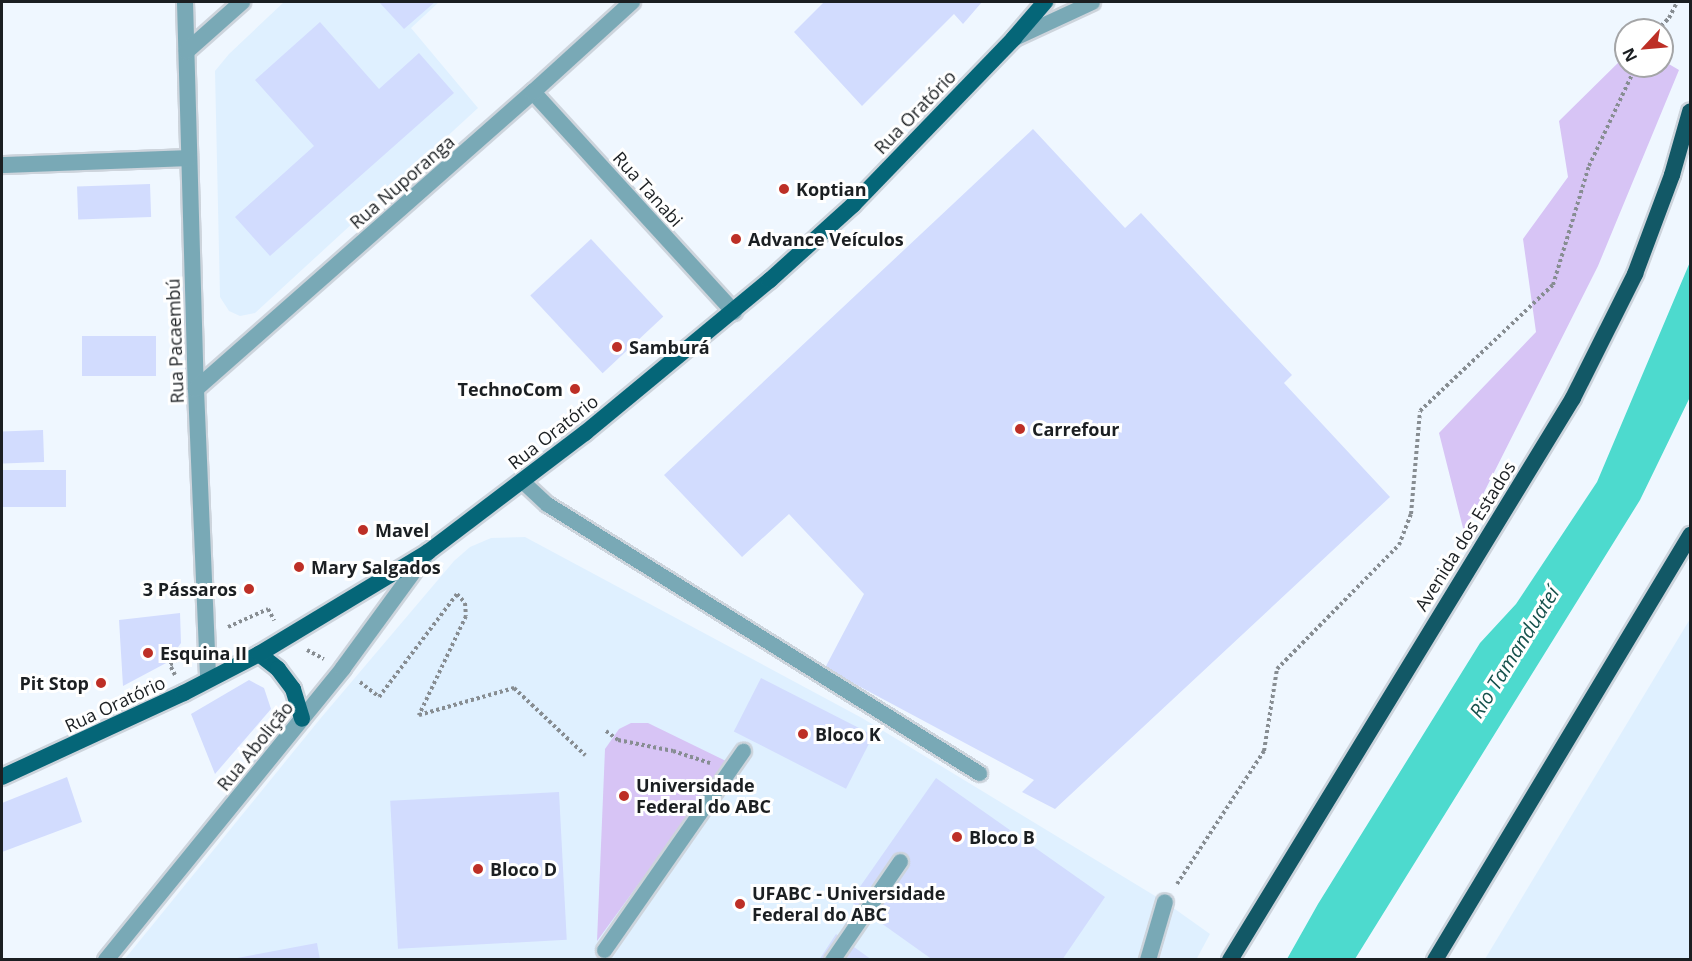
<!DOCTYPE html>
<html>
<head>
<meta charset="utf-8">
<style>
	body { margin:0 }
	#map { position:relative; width:1692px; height:961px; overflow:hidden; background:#eff7ff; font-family:"Open Sans",sans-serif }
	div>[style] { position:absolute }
	.built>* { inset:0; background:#dff0ff }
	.green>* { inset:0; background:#d7c4f5 }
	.water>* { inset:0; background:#4ddace }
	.building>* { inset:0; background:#d2dcfe; transform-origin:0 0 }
	.path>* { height:4px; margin-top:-2px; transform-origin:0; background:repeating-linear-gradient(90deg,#878d92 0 3px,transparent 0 6px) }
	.roads { filter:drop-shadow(2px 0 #cdd4dc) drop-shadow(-2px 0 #cdd4dc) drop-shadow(0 2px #cdd4dc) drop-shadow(0 -2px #cdd4dc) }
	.service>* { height:15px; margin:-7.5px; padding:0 7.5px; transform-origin:7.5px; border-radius:7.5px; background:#79a9b6 }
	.pedestrian>* { height:16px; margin:-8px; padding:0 8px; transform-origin:8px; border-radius:8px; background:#79a9b6 }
	.minor>* { height:16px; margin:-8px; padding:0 8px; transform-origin:8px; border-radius:8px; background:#79a9b6 }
	.tertiary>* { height:16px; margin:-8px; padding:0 8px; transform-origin:8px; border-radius:8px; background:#79a9b6 }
	.primary>* { height:16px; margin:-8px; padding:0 8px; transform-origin:8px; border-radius:8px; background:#056678 }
	.trunk>* { height:16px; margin:-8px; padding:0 8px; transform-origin:8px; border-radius:8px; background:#125866 }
	.dots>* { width:16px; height:16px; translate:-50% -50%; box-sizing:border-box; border:3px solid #fff; border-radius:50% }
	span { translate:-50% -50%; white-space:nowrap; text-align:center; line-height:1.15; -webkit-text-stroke:6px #fff; paint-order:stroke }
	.street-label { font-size:18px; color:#1b1f22 }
	.poi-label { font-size:18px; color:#1b1f22; font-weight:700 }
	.left { translate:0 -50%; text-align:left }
	.right { translate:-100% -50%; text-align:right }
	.water-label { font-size:20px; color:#17524d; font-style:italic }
	.frame { position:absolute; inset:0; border:3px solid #1b1f22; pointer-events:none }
	.north { position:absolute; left:1614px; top:18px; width:60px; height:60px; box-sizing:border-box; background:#fff; border:2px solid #a4a5a7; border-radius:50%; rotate:244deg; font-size:16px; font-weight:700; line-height:24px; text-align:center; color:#1b1f22 }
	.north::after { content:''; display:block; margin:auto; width:21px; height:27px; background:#bd2f26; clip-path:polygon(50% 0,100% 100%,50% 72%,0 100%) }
</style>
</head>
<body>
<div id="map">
	<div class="built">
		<div style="clip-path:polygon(284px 2px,439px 2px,411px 28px,478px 108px,255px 313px,240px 316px,229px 311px,220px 297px,215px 71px,229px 54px)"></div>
		<div style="clip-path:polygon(525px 537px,862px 718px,1165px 902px,1210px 934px,1196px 960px,124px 960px,320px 719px,454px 561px,470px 547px,491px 538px)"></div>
		<div style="clip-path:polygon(1690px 619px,1690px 959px,1485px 959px)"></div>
	</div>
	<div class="green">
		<div style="clip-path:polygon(1626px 55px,1626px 66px,1662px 66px,1662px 60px,1679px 70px,1598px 266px,1464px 532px,1439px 433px,1536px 332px,1523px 239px,1568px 177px,1559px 121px)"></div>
		<div style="clip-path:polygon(631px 723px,648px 723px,728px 762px,597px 941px,605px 749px,619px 729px)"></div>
	</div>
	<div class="water">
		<div style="clip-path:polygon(1690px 262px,1690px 397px,1640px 500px,1355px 959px,1287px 959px,1318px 904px,1480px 643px,1516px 604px,1597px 482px)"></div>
	</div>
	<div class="building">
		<div style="clip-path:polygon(379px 2px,435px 2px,404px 29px)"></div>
		<div style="clip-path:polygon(824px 2px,982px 2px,963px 24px,954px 14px,862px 106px,794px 32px)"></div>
		<div style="clip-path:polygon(320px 22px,379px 89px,419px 53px,454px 93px,270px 256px,235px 217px,314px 146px,255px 80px)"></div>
		<div style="clip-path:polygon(1033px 129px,1125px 228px,1141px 213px,1292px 375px,1284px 383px,1390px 497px,1055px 809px,1022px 792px,1034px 780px,825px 668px,864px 594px,789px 514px,742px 557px,664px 475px)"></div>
		<div style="left:150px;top:184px;width:33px;height:73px;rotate:88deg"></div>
		<div style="left:591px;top:239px;width:106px;height:83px;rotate:47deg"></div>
		<div style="left:82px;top:336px;width:74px;height:40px"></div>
		<div style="left:43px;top:430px;width:32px;height:41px;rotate:88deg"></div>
		<div style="left:2px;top:470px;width:64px;height:37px"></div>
		<div style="clip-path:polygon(180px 613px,181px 643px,168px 662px,123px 686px,119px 620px)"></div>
		<div style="left:761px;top:678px;width:126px;height:60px;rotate:27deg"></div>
		<div style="clip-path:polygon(249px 680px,264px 688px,271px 709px,215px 774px,191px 714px)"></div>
		<div style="clip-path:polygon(67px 777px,82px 822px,2px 852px,2px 803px)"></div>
		<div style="clip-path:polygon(936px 778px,1105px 897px,1062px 960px,933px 960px,850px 901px)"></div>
		<div style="left:559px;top:792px;width:148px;height:169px;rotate:87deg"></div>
		<div style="clip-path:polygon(836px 934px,872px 960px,819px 960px)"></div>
		<div style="clip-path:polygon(317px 943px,320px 960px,237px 960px,237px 958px)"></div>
	</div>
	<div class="path">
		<div style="left:1657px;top:30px;width:17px;rotate:-45deg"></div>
		<div style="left:1669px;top:18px;width:18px;rotate:-63deg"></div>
		<div style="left:228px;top:627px;width:44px;rotate:-24.2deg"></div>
		<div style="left:268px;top:609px;width:13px;rotate:61deg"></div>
		<div style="left:307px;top:650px;width:19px;rotate:28deg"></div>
		<div style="left:175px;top:675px;width:11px;rotate:-117deg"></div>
		<div style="left:170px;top:665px;width:18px;rotate:-38deg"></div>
		<div style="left:360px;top:682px;width:24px;rotate:38deg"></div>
		<div style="left:379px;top:697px;width:129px;rotate:-52.9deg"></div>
		<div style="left:457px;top:594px;width:12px;rotate:48deg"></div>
		<div style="left:465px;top:603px;width:13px;rotate:86deg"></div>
		<div style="left:466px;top:616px;width:110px;rotate:115.4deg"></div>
		<div style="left:419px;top:715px;width:99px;rotate:-15.9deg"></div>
		<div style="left:514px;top:688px;width:98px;rotate:43.3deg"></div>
		<div style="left:606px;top:731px;width:15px;rotate:37deg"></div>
		<div style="left:618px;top:740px;width:56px;rotate:11.3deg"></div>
		<div style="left:673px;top:751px;width:39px;rotate:18deg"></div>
		<div style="left:1177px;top:884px;width:159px;rotate:-56.8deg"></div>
		<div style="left:1264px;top:751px;width:83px;rotate:-81deg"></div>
		<div style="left:1277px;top:669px;width:174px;rotate:-45.5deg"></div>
		<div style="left:1399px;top:545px;width:33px;rotate:-69deg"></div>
		<div style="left:1411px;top:514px;width:103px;rotate:-85deg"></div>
		<div style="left:1420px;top:411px;width:183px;rotate:-43.5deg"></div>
		<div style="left:1553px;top:285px;width:124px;rotate:-73.2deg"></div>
		<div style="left:1589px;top:166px;width:110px;rotate:-64.8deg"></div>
	</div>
	<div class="roads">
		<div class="service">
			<div style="left:1014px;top:38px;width:86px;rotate:-24.8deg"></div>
			<div style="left:522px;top:481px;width:34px;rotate:43deg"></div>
			<div style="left:547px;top:504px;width:509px;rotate:31.91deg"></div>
			<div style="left:604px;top:950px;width:243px;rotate:-55.1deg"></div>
			<div style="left:832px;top:960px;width:120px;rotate:-55.5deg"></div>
		</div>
		<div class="pedestrian">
			<div style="left:1148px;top:960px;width:60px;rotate:-73.7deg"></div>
		</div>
		<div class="minor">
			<div style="left:185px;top:2px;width:387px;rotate:88.4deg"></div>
			<div style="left:196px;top:389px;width:290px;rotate:87.6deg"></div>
			<div style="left:187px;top:51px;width:74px;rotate:-41.7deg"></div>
			<div style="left:533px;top:92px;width:298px;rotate:47.6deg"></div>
			<div style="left:2px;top:165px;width:187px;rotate:-2.1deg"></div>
			<div style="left:196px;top:389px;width:449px;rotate:-41.4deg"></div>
			<div style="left:533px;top:92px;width:134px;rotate:-42.3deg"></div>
		</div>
		<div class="tertiary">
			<div style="left:106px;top:960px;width:376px;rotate:-50.9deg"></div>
			<div style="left:343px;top:668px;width:144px;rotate:-53.8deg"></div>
		</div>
		<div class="primary">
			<div style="left:259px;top:654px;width:24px;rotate:38deg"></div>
			<div style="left:278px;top:669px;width:25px;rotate:53deg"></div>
			<div style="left:293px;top:689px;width:31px;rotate:73deg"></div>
			<div style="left:2px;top:777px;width:200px;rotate:-24.8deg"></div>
			<div style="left:184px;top:693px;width:85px;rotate:-27.5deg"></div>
			<div style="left:259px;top:654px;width:197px;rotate:-31.1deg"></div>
			<div style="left:428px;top:552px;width:197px;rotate:-37.2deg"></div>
			<div style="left:585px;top:433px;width:240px;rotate:-39.6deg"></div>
			<div style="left:770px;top:280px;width:112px;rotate:-42.1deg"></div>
			<div style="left:853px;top:205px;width:232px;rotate:-46deg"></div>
			<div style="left:1014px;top:38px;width:48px;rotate:-49.3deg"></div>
		</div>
		<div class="trunk">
			<div style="left:1230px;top:960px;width:658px;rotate:-58.6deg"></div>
			<div style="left:1573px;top:398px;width:139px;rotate:-63.4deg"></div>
			<div style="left:1635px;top:274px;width:106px;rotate:-69.5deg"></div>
			<div style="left:1672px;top:175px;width:66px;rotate:-74.1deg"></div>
			<div style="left:1435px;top:960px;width:496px;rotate:-59deg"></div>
		</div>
	</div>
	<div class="dots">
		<div style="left:784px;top:189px;background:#bd2f26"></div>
		<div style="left:736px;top:239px;background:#bd2f26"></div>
		<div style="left:617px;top:347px;background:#bd2f26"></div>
		<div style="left:575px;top:389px;background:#bd2f26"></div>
		<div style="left:1020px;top:429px;background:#bd2f26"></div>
		<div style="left:363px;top:530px;background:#bd2f26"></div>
		<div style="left:299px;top:567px;background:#bd2f26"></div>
		<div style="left:249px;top:589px;background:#bd2f26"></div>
		<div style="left:148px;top:653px;background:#bd2f26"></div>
		<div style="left:101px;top:683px;background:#bd2f26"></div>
		<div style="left:803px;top:734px;background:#bd2f26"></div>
		<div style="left:624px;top:796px;background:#bd2f26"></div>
		<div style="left:957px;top:837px;background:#bd2f26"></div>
		<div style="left:478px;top:869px;background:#bd2f26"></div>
		<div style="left:740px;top:904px;background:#bd2f26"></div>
	</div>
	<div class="street-label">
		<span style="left:915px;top:112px;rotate:-46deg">Rua Oratório</span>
		<span style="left:402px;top:182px;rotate:-41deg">Rua Nuporanga</span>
		<span style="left:648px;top:189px;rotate:48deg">Rua Tanabi</span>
		<span style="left:175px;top:341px;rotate:-92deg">Rua Pacaembú</span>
		<span style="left:553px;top:432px;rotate:-38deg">Rua Oratório</span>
		<span style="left:1465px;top:536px;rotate:-58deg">Avenida dos Estados</span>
		<span style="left:115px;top:704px;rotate:-25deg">Rua Oratório</span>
		<span style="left:255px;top:746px;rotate:-51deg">Rua Abolição</span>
	</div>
	<div class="poi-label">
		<span class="left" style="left:796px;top:189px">Koptian</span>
		<span class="left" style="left:748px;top:239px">Advance Veículos</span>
		<span class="left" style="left:629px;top:347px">Samburá</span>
		<span class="right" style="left:563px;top:389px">TechnoCom</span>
		<span class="left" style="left:1032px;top:429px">Carrefour</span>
		<span class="left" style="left:375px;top:530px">Mavel</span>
		<span class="left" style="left:311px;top:567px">Mary Salgados</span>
		<span class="right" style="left:237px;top:589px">3 Pássaros</span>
		<span class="left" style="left:160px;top:653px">Esquina II</span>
		<span class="right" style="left:89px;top:683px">Pit Stop</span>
		<span class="left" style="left:815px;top:734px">Bloco K</span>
		<span class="left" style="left:636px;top:796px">Universidade<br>Federal do ABC</span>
		<span class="left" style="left:969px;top:837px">Bloco B</span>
		<span class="left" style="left:490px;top:869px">Bloco D</span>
		<span class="left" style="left:752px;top:904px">UFABC - Universidade<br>Federal do ABC</span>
	</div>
	<div class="water-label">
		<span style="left:1514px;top:652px;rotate:-58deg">Rio Tamanduateí</span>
	</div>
	<div class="frame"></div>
	<div class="north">N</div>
</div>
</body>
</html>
